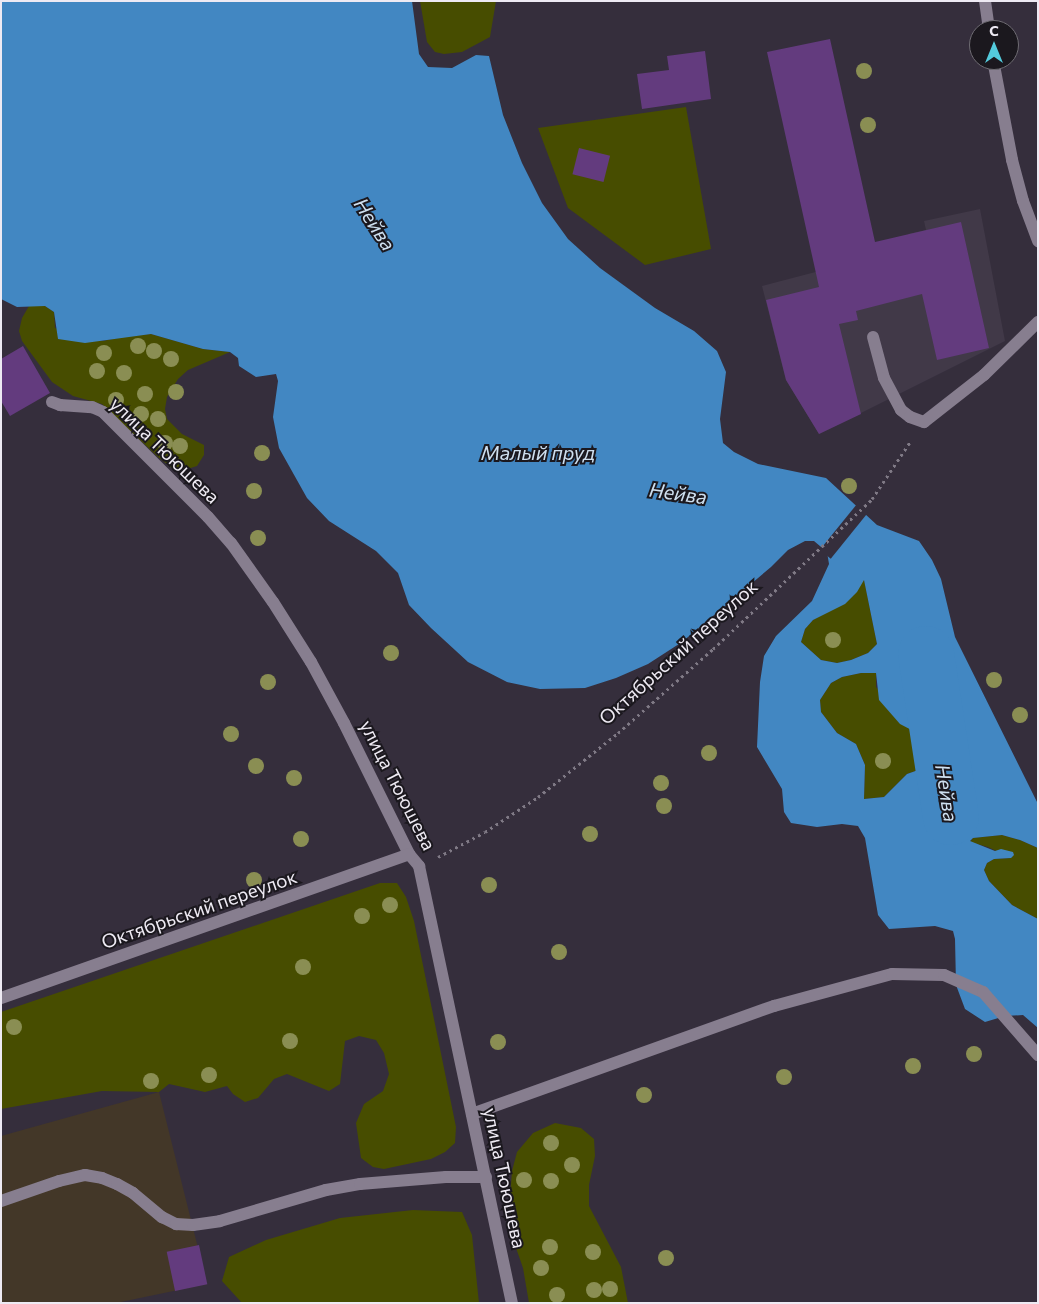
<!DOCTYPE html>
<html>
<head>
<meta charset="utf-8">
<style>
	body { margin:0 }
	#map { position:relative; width:1039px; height:1304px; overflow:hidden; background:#352e3c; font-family:Commissioner,sans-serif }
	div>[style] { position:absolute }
	.commercial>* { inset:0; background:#433728 }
	.industrial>* { inset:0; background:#413948 }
	.green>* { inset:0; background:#474d00 }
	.water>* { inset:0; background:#4287c2 }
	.pier>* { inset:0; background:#352e3c; transform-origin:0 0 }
	.river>* { height:56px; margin:-28px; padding:0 28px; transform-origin:28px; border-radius:28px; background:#4287c2 }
	.building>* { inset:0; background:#633b7e; transform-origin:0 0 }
	.path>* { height:3px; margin-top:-1.5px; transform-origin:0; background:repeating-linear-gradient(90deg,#807a86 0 2.5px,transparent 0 6.5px) }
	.service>* { height:12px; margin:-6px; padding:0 6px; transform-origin:6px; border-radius:6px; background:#877e8f }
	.minor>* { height:12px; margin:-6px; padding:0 6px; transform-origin:6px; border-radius:6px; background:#877e8f }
	.tertiary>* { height:12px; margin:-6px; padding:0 6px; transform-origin:6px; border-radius:6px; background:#877e8f }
	.trees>* { width:16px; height:16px; margin:-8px; border-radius:50%; background:#8a8e53 }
	span { translate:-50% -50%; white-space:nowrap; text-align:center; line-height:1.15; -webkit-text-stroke:4px #1b181e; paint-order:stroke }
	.street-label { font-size:19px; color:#eeeaf3 }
	.water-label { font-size:20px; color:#cedfef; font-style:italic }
	.frame { position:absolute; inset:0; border:2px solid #eeeaf3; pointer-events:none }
	.north { position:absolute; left:969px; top:20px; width:50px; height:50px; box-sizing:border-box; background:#1b181e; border:1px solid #6f6c73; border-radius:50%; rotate:0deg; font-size:14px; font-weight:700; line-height:20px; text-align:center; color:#eeeaf3 }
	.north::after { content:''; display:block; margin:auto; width:18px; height:22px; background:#53cadc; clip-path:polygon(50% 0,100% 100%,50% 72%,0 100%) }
</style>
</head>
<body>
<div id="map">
	<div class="commercial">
		<div style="clip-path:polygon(159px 1092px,207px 1284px,116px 1303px,1px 1303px,1px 1136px)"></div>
	</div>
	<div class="industrial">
		<div style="clip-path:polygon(980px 209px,1005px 341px,819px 434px,786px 380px,762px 286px,911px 247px,908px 234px,926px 230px,924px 221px)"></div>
	</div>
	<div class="green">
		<div style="clip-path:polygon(420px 1px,496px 1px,490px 37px,462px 52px,444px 54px,435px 52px,427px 42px)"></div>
		<div style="clip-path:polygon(686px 107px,711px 249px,645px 265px,568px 208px,538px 128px)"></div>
		<div style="clip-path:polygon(29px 306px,45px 306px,54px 312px,55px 328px,103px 341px,127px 336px,151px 334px,203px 349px,230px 352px,188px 370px,178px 379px,167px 397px,165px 409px,167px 419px,182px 434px,204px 445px,204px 455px,197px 466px,184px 470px,172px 468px,158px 457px,102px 404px,73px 396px,52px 382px,22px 341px,19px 331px,22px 318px)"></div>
		<div style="clip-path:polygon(864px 579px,877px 644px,868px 653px,851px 660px,837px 663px,821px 660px,801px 642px,805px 629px,813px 620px,825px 613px)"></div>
		<div style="clip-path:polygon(861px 673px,876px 673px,876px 687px,921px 735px,946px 730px,921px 769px,907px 774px,884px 797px,864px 799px,865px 765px,856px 744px,837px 733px,821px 712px,820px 700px,831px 683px,842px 677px)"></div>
		<div style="clip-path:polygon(1002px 835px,1020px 840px,1038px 848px,1038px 919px,1012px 905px,989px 881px,984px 870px,987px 863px,994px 859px,1011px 858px,988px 847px,970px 842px,973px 838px)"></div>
		<div style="clip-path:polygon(380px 883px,397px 883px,406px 897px,414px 921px,456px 1127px,455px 1143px,445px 1152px,431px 1159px,384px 1169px,373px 1167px,361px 1158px,356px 1123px,364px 1104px,383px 1091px,389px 1074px,384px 1053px,376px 1040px,359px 1036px,345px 1041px,340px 1084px,329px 1091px,287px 1074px,274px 1079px,258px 1098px,245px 1102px,233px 1094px,227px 1086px,205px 1092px,169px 1084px,159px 1092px,102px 1091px,1px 1109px,1px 1012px)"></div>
		<div style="clip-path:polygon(555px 1123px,581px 1128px,594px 1139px,595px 1156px,589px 1185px,589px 1206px,621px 1267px,628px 1303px,529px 1303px,523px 1268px,508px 1225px,512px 1171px,517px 1152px,533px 1133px)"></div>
		<div style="clip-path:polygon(413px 1210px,462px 1212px,472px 1235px,479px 1303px,242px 1303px,222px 1281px,229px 1257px,266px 1240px,340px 1218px)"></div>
	</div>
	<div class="water">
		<div style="clip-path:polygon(evenodd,1px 1px,412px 1px,419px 54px,428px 67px,452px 68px,476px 55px,489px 56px,503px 115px,522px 163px,542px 203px,568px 239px,600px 268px,655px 308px,694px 331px,717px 351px,726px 372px,720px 419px,723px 443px,734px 452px,758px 464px,826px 478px,877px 525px,919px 541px,932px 560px,941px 579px,955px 637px,1038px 804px,1038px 848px,1020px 840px,1002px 835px,973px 838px,970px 841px,995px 851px,1001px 849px,1013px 852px,1014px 855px,1011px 858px,994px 859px,987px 863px,984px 870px,989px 881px,1012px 905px,1038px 919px,1038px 1028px,1023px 1015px,1005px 1016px,985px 1022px,965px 1009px,956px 985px,955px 939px,953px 931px,935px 926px,889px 929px,878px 915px,865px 838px,858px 826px,842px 824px,817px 827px,791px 823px,784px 812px,782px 789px,757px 747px,760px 682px,764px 656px,776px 636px,812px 601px,829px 564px,827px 552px,814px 541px,805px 541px,788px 550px,771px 567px,682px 642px,648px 664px,616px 678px,585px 688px,540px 689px,507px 682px,468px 662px,431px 628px,409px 605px,398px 573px,376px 551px,329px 521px,307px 498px,279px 448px,273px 417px,278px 381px,276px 374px,256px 377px,239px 366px,238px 358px,230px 352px,203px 349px,151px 334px,85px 343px,58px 339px,54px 312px,45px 306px,17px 307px,1px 299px,1px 1px,864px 580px,877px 644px,868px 653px,851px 660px,837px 663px,821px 660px,801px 642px,805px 629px,813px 620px,845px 604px,857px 592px,864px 580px,1px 1px,861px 673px,876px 673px,879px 700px,900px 724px,921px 735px,946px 730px,921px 769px,907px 774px,884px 797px,864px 799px,865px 765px,856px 744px,837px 733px,821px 712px,820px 700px,831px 683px,842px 677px,861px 673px)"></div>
	</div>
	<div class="pier">
		<div style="left:857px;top:504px;width:14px;height:59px;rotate:39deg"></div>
	</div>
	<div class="river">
		<div style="left:926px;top:654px;width:165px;rotate:81.3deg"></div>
	</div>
	<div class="building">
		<div style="clip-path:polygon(830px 39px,875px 242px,961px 222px,989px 348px,937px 360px,922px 294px,856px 311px,858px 320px,839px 324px,861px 414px,819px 434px,786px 380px,766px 300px,819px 287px,767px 52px)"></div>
		<div style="clip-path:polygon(705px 51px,711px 99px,642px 109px,637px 74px,669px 70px,667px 56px)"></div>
		<div style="left:579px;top:148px;width:32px;height:27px;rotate:14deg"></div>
		<div style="clip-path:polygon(23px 346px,50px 393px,10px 416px,1px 401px,1px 359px)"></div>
		<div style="left:199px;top:1245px;width:40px;height:33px;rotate:78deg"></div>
	</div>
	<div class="path">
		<div style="left:438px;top:857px;width:53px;rotate:-28deg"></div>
		<div style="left:485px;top:832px;width:64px;rotate:-33.4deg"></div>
		<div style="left:538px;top:797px;width:102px;rotate:-38.7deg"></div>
		<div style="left:618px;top:733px;width:127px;rotate:-41.5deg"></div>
		<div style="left:713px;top:649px;width:219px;rotate:-43.3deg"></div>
		<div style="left:872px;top:499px;width:69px;rotate:-56.3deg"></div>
	</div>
	<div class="service">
		<div style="left:873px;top:337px;width:42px;rotate:75deg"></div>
		<div style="left:884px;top:378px;width:36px;rotate:62deg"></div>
		<div style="left:901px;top:410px;width:11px;rotate:38deg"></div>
		<div style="left:910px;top:417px;width:15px;rotate:20deg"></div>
		<div style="left:924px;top:422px;width:76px;rotate:-38.1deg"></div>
		<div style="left:984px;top:375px;width:76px;rotate:-44.5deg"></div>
		<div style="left:472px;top:1114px;width:321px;rotate:-19.7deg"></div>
		<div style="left:774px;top:1006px;width:122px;rotate:-15.2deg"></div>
		<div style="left:892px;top:974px;width:52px;rotate:1.1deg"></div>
		<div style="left:944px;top:975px;width:43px;rotate:23.6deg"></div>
		<div style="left:983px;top:992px;width:84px;rotate:48.9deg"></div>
		<div style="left:1px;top:1201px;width:61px;rotate:-19deg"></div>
		<div style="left:59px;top:1181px;width:27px;rotate:-13deg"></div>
		<div style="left:85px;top:1175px;width:17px;rotate:10deg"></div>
		<div style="left:102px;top:1178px;width:16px;rotate:22deg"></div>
		<div style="left:117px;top:1184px;width:18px;rotate:29deg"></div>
		<div style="left:133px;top:1193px;width:38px;rotate:40deg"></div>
		<div style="left:162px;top:1217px;width:16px;rotate:27deg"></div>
		<div style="left:176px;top:1224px;width:17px;rotate:3deg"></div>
		<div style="left:193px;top:1225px;width:27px;rotate:-8deg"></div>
		<div style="left:220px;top:1221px;width:110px;rotate:-16.3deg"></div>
		<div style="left:326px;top:1190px;width:35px;rotate:-10deg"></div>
		<div style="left:360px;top:1184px;width:86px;rotate:-4.7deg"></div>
		<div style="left:446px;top:1177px;width:40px"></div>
	</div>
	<div class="minor">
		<div style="left:52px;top:402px;width:9px;rotate:21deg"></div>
		<div style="left:60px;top:405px;width:32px;rotate:4deg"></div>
		<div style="left:92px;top:407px;width:12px;rotate:24deg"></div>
		<div style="left:103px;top:412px;width:148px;rotate:45deg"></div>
		<div style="left:208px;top:517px;width:35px;rotate:49deg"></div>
		<div style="left:231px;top:543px;width:72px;rotate:54.6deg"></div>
		<div style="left:273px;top:602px;width:71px;rotate:57.7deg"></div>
		<div style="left:311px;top:662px;width:69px;rotate:61.6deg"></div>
		<div style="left:344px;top:723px;width:146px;rotate:63.6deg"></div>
		<div style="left:409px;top:854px;width:16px;rotate:50deg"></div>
		<div style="left:419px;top:866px;width:447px;rotate:78deg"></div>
		<div style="left:1px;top:998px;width:433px;rotate:-19.4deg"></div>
	</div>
	<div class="tertiary">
		<div style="left:985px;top:1px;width:29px;rotate:82deg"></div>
		<div style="left:993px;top:60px;width:102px;rotate:79.2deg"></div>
		<div style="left:1012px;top:160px;width:42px;rotate:75deg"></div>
		<div style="left:1023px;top:201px;width:43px;rotate:69.4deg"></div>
	</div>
	<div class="trees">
		<div style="left:864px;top:71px"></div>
		<div style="left:868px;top:125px"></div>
		<div style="left:138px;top:346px"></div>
		<div style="left:154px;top:351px"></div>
		<div style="left:104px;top:353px"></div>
		<div style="left:171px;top:359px"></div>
		<div style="left:97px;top:371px"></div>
		<div style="left:124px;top:373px"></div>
		<div style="left:176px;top:392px"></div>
		<div style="left:145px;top:394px"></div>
		<div style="left:116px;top:400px"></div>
		<div style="left:141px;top:414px"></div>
		<div style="left:158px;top:419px"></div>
		<div style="left:165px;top:443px"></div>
		<div style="left:180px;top:446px"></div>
		<div style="left:262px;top:453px"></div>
		<div style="left:849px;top:486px"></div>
		<div style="left:254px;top:491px"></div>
		<div style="left:258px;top:538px"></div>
		<div style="left:833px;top:640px"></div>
		<div style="left:391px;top:653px"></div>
		<div style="left:994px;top:680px"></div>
		<div style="left:268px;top:682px"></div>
		<div style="left:1020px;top:715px"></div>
		<div style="left:231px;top:734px"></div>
		<div style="left:709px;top:753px"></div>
		<div style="left:883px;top:761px"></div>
		<div style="left:256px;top:766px"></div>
		<div style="left:294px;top:778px"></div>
		<div style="left:661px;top:783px"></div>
		<div style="left:664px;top:806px"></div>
		<div style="left:590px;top:834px"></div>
		<div style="left:301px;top:839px"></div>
		<div style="left:254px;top:880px"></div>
		<div style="left:489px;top:885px"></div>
		<div style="left:390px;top:905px"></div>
		<div style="left:362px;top:916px"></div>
		<div style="left:559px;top:952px"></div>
		<div style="left:303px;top:967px"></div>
		<div style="left:14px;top:1027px"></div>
		<div style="left:290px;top:1041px"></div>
		<div style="left:498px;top:1042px"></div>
		<div style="left:974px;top:1054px"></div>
		<div style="left:913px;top:1066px"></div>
		<div style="left:209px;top:1075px"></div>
		<div style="left:784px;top:1077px"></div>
		<div style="left:151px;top:1081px"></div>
		<div style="left:644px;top:1095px"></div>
		<div style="left:551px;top:1143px"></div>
		<div style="left:572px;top:1165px"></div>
		<div style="left:524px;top:1180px"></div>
		<div style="left:551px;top:1181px"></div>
		<div style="left:550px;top:1247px"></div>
		<div style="left:593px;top:1252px"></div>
		<div style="left:666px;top:1258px"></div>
		<div style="left:541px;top:1268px"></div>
		<div style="left:610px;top:1289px"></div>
		<div style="left:594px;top:1290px"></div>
		<div style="left:557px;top:1295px"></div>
	</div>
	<div class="street-label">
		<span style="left:165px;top:450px;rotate:44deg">улица Тююшева</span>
		<span style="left:678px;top:652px;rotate:-42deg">Октябрьский переулок</span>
		<span style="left:398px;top:785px;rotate:63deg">улица Тююшева</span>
		<span style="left:199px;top:909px;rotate:-19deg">Октябрьский переулок</span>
		<span style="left:505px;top:1178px;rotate:78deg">улица Тююшева</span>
	</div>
	<div class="water-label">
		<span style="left:375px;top:224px;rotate:57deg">Нейва</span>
		<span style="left:538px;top:452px">Малый пруд</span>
		<span style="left:678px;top:493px;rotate:8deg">Нейва</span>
		<span style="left:947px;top:793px;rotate:81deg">Нейва</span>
	</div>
	<div class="frame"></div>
	<div class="north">С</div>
</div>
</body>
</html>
